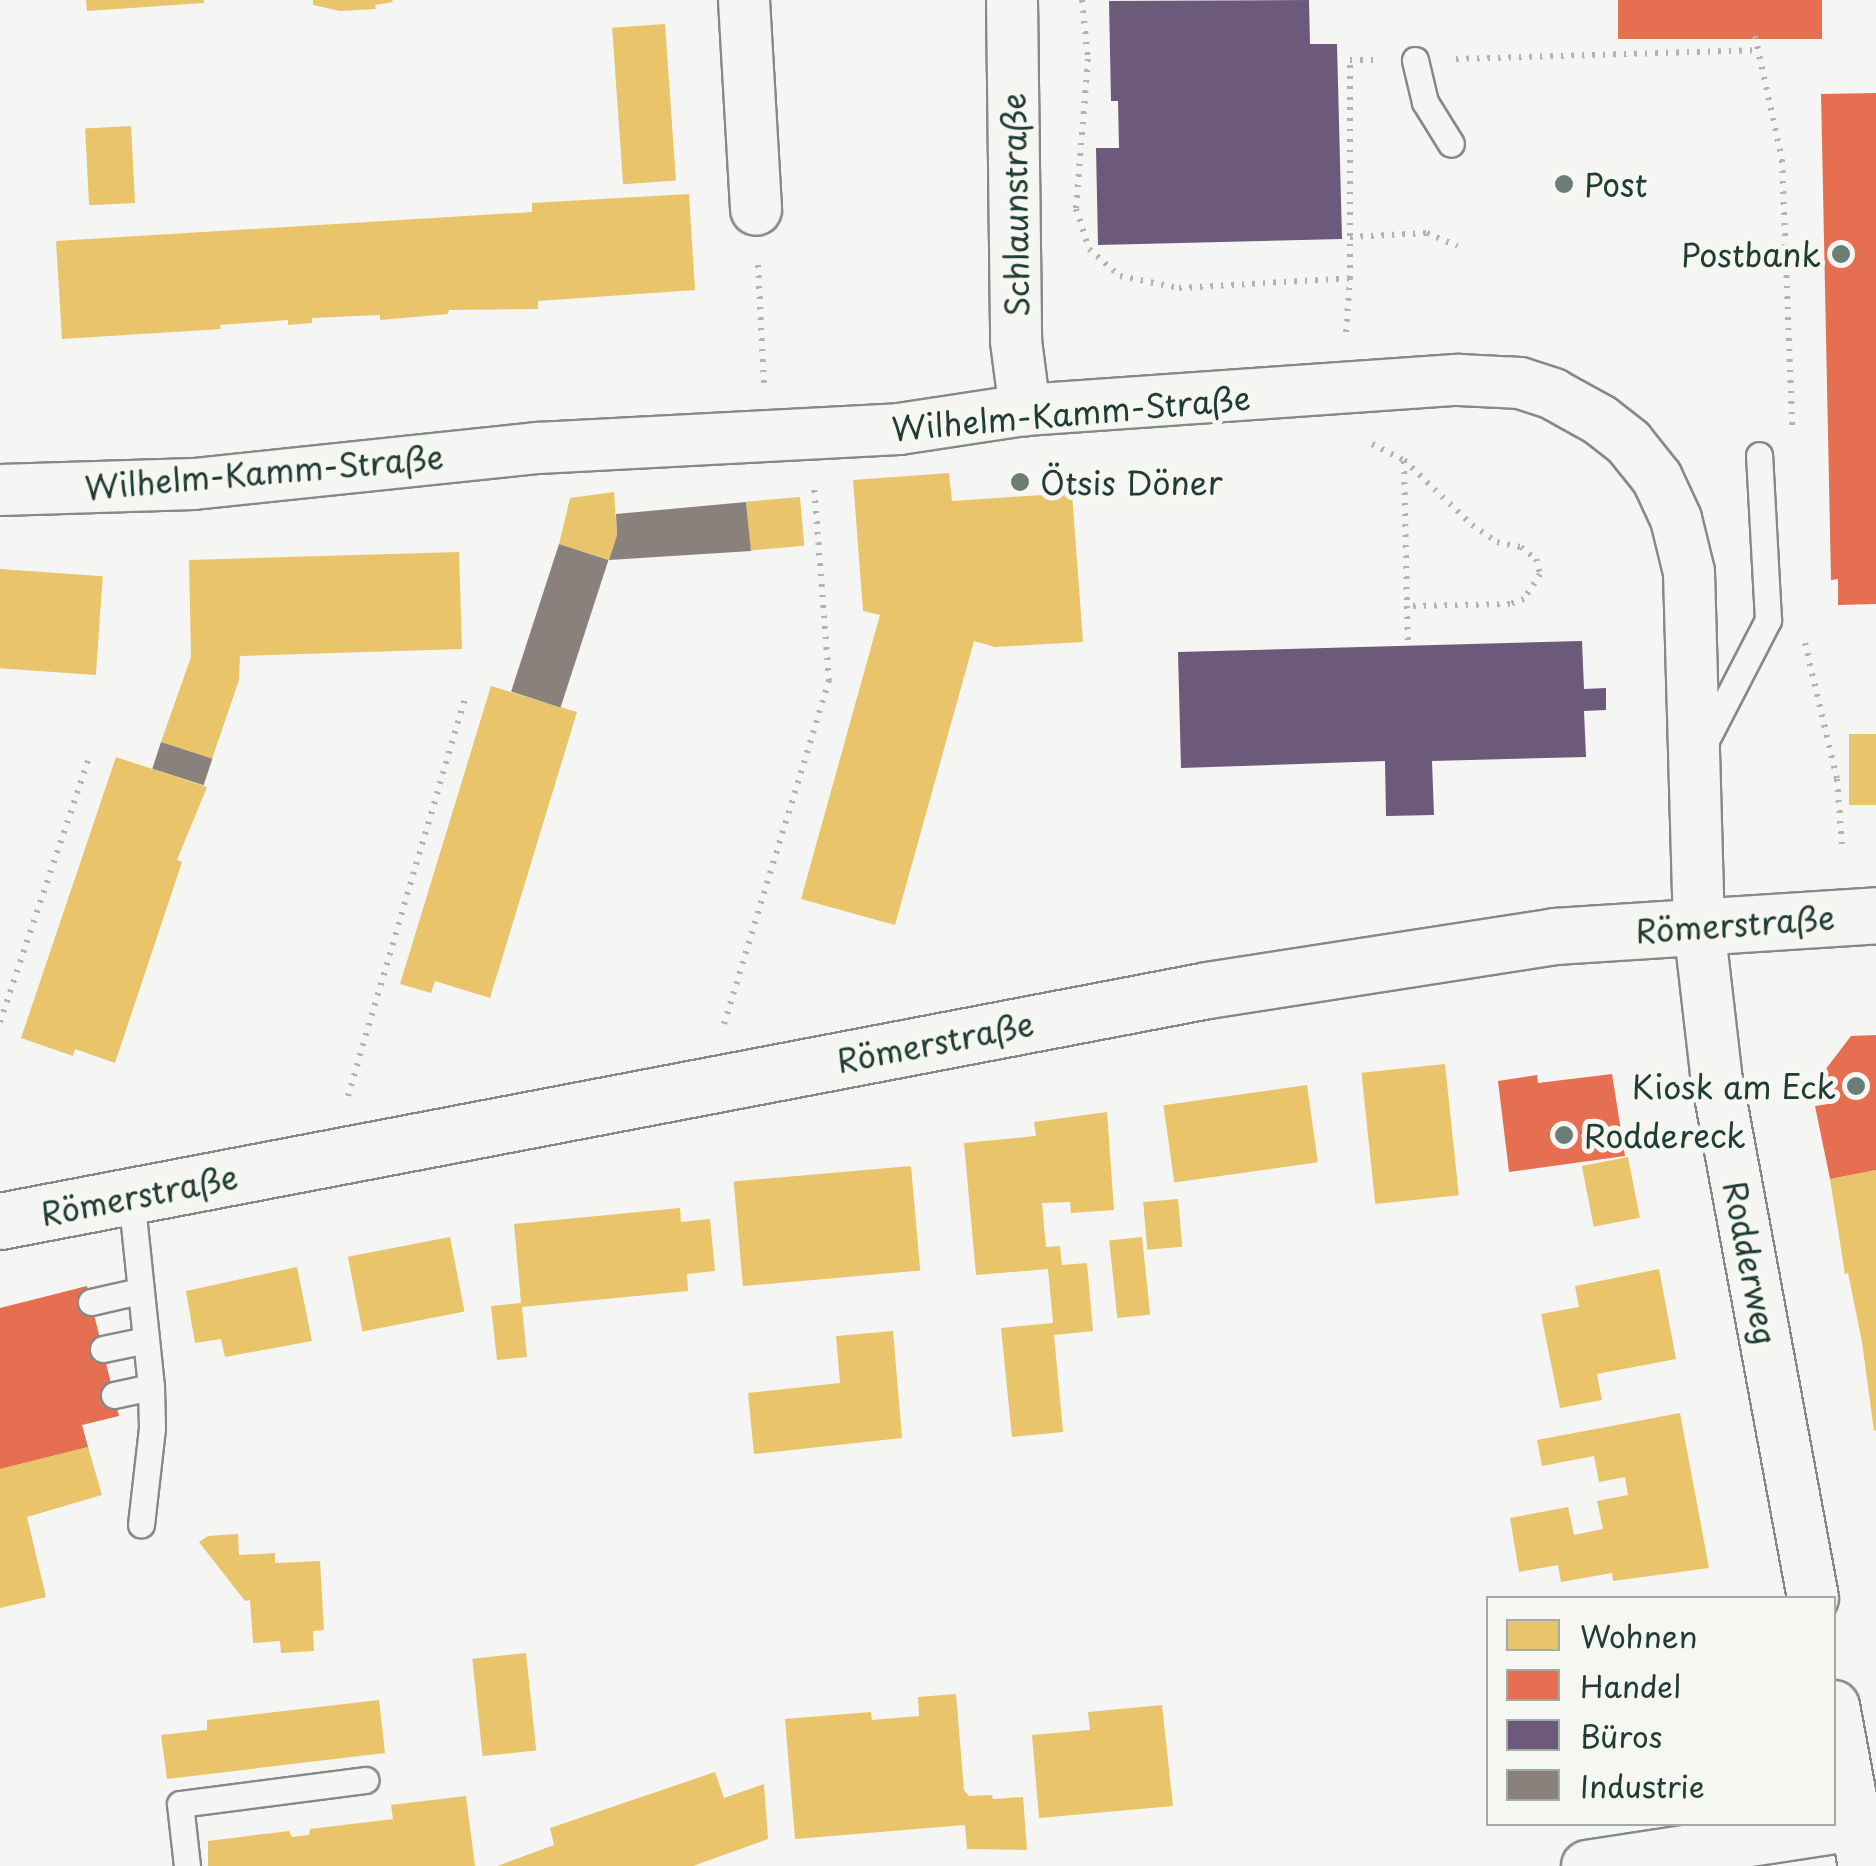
<!DOCTYPE html>
<html>
<head>
<meta charset="utf-8">
<style>
	body { margin:0 }
	#map { position:relative; width:1876px; height:1866px; overflow:hidden; background:#f5f5f3; font-family:"Playpen Sans",sans-serif }
	div>[style] { position:absolute }
	.homes>* { inset:0; background:#e9c46a; transform-origin:0 0 }
	.shops>* { inset:0; background:#e76f51; transform-origin:0 0 }
	.offices>* { inset:0; background:#6d597a }
	.industry>* { inset:0; background:#8a817c; transform-origin:0 0 }
	.path>* { height:6px; margin-top:-3px; transform-origin:0; background:repeating-linear-gradient(90deg,#b0b4b2 0 2.5px,transparent 0 10.5px) }
	.roads { filter:drop-shadow(2px 0 #858a88) drop-shadow(-2px 0 #858a88) drop-shadow(0 2px #858a88) drop-shadow(0 -2px #858a88) }
	.service>* { height:25px; margin:-12.5px; padding:0 12.5px; transform-origin:12.5px; border-radius:12.5px; background:#f5f5f3 }
	.minor>* { height:50px; margin:-25px; padding:0 25px; transform-origin:25px; border-radius:25px; background:#f5f5f3 }
	.secondary>* { height:55px; margin:-27.5px; padding:0 27.5px; transform-origin:27.5px; border-radius:27.5px; background:#f5f5f3 }
	.dots>* { width:28px; height:28px; translate:-50% -50%; box-sizing:border-box; border:5px solid #f6f6f2; border-radius:50% }
	span { translate:-50% -50%; white-space:nowrap; text-align:center; line-height:1.15; -webkit-text-stroke:10px #f6f6f2; paint-order:stroke }
	.poi-label { font-size:32px; color:#1f3d34 }
	.left { translate:0 -50%; text-align:left }
	.right { translate:-100% -50%; text-align:right }
	.street-label { font-size:32px; color:#1f3d34 }
	.legend { position:absolute; left:1486px; top:1596px; width:350px; height:230px; box-sizing:border-box; background:#f6f6f2; border:2px solid #a0aca6; margin:0; padding:12px 18px; list-style:none; font-size:30px; color:#1f3d34 }
	.legend li { display:flex; align-items:center; gap:20px; height:50px }
	.legend b { width:50px; border:2px solid #a0aca6 }
</style>
</head>
<body>
<div id="map">
	<div class="homes">
		<div style="clip-path:polygon(86px 0,204px 0,204px 3px,87px 11px)"></div>
		<div style="clip-path:polygon(313px 0,392px 0,393px 2px,375px 5px,376px 9px,340px 11px,313px 5px)"></div>
		<div style="left:665px;top:24px;width:157px;height:53px;rotate:86deg"></div>
		<div style="left:131px;top:126px;width:77px;height:46px;rotate:87deg"></div>
		<div style="clip-path:polygon(689px 194px,695px 290px,538px 301px,538px 309px,449px 310px,448px 314px,380px 320px,380px 315px,312px 318px,312px 323px,288px 325px,288px 320px,220px 325px,221px 329px,62px 339px,56px 241px,532px 212px,532px 203px)"></div>
		<div style="clip-path:polygon(949px 473px,952px 501px,1072px 493px,1083px 642px,995px 647px,974px 641px,895px 925px,801px 899px,880px 615px,863px 611px,853px 480px)"></div>
		<div style="clip-path:polygon(614px 492px,617px 535px,609px 560px,559px 544px,570px 498px)"></div>
		<div style="left:800px;top:497px;width:49px;height:54px;rotate:85deg"></div>
		<div style="clip-path:polygon(459px 552px,462px 649px,240px 656px,239px 680px,212px 759px,161px 742px,191px 657px,189px 560px)"></div>
		<div style="left:0;top:569px;width:103px;height:99px;rotate:4deg"></div>
		<div style="clip-path:polygon(491px 686px,577px 712px,490px 998px,435px 981px,431px 993px,400px 984px)"></div>
		<div style="left:1849px;top:734px;width:27px;height:71px"></div>
		<div style="clip-path:polygon(116px 757px,207px 787px,177px 860px,182px 862px,115px 1063px,75px 1049px,73px 1056px,21px 1038px)"></div>
		<div style="left:1445px;top:1064px;width:132px;height:84px;rotate:84deg"></div>
		<div style="left:1307px;top:1085px;width:78px;height:145px;rotate:82deg"></div>
		<div style="clip-path:polygon(1107px 1112px,1114px 1210px,1071px 1213px,1070px 1202px,1042px 1203px,1046px 1247px,1060px 1246px,1062px 1265px,1087px 1263px,1093px 1331px,1054px 1335px,1063px 1432px,1012px 1437px,1001px 1328px,1053px 1323px,1048px 1269px,976px 1275px,964px 1143px,1036px 1136px,1034px 1122px)"></div>
		<div style="left:1628px;top:1157px;width:62px;height:47px;rotate:79deg"></div>
		<div style="left:911px;top:1166px;width:105px;height:178px;rotate:85deg"></div>
		<div style="clip-path:polygon(1876px 1170px,1876px 1430px,1874px 1431px,1862px 1342px,1848px 1273px,1845px 1274px,1830px 1179px)"></div>
		<div style="left:1178px;top:1199px;width:48px;height:35px;rotate:85deg"></div>
		<div style="clip-path:polygon(680px 1208px,681px 1222px,710px 1219px,715px 1271px,687px 1274px,688px 1291px,522px 1307px,527px 1357px,497px 1360px,491px 1306px,521px 1303px,514px 1224px)"></div>
		<div style="left:450px;top:1237px;width:76px;height:104px;rotate:79deg"></div>
		<div style="left:1142px;top:1237px;width:78px;height:33px;rotate:84deg"></div>
		<div style="clip-path:polygon(297px 1267px,312px 1341px,225px 1357px,221px 1339px,195px 1343px,186px 1291px)"></div>
		<div style="clip-path:polygon(1659px 1269px,1676px 1359px,1597px 1374px,1602px 1400px,1560px 1408px,1541px 1314px,1579px 1307px,1575px 1286px)"></div>
		<div style="clip-path:polygon(893px 1331px,902px 1438px,754px 1454px,748px 1393px,840px 1383px,836px 1336px)"></div>
		<div style="clip-path:polygon(1680px 1413px,1709px 1568px,1613px 1581px,1612px 1573px,1561px 1582px,1558px 1565px,1519px 1572px,1510px 1518px,1568px 1507px,1574px 1535px,1603px 1529px,1597px 1501px,1628px 1495px,1625px 1477px,1599px 1482px,1594px 1456px,1542px 1466px,1537px 1440px)"></div>
		<div style="clip-path:polygon(88px 1447px,102px 1495px,27px 1517px,46px 1597px,0 1608px,0 1469px)"></div>
		<div style="clip-path:polygon(238px 1534px,239px 1555px,275px 1553px,275px 1563px,320px 1561px,324px 1630px,313px 1631px,314px 1651px,281px 1653px,280px 1641px,253px 1643px,250px 1600px,245px 1601px,199px 1542px,208px 1536px)"></div>
		<div style="left:526px;top:1653px;width:98px;height:54px;rotate:84deg"></div>
		<div style="clip-path:polygon(956px 1694px,964px 1790px,969px 1796px,992px 1795px,993px 1799px,1023px 1797px,1027px 1850px,967px 1849px,965px 1825px,795px 1839px,785px 1719px,871px 1712px,872px 1720px,919px 1716px,918px 1697px)"></div>
		<div style="clip-path:polygon(379px 1700px,385px 1753px,167px 1779px,161px 1735px,207px 1730px,207px 1720px)"></div>
		<div style="clip-path:polygon(1162px 1705px,1173px 1806px,1039px 1818px,1032px 1735px,1090px 1730px,1088px 1712px)"></div>
		<div style="clip-path:polygon(715px 1772px,724px 1798px,764px 1784px,768px 1839px,693px 1866px,497px 1866px,554px 1845px,550px 1828px)"></div>
		<div style="clip-path:polygon(466px 1796px,475px 1866px,208px 1866px,208px 1841px,289px 1831px,292px 1837px,309px 1835px,310px 1829px,393px 1819px,391px 1805px)"></div>
	</div>
	<div class="shops">
		<div style="left:1618px;top:0;width:204px;height:39px"></div>
		<div style="clip-path:polygon(1876px 93px,1876px 604px,1838px 605px,1838px 579px,1831px 580px,1821px 94px)"></div>
		<div style="clip-path:polygon(1876px 1035px,1876px 1170px,1830px 1179px,1815px 1106px,1828px 1104px,1822px 1074px,1851px 1036px)"></div>
		<div style="clip-path:polygon(1612px 1074px,1625px 1156px,1509px 1172px,1498px 1081px,1537px 1075px,1538px 1083px)"></div>
		<div style="clip-path:polygon(87px 1286px,119px 1416px,82px 1425px,88px 1447px,0 1469px,0 1308px)"></div>
	</div>
	<div class="offices">
		<div style="clip-path:polygon(1309px 0,1310px 44px,1337px 44px,1342px 239px,1098px 245px,1096px 148px,1119px 148px,1118px 101px,1111px 101px,1109px 1px)"></div>
		<div style="clip-path:polygon(1582px 641px,1584px 689px,1606px 688px,1606px 710px,1584px 711px,1586px 757px,1432px 761px,1434px 815px,1386px 816px,1385px 761px,1181px 768px,1178px 652px)"></div>
	</div>
	<div class="industry">
		<div style="clip-path:polygon(746px 502px,751px 551px,609px 560px,617px 535px,616px 514px)"></div>
		<div style="left:559px;top:544px;width:52px;height:155px;rotate:18deg"></div>
		<div style="left:161px;top:742px;width:54px;height:28px;rotate:18deg"></div>
	</div>
	<div class="path">
		<div style="left:1082px;top:0;width:59px;rotate:84.2deg"></div>
		<div style="left:1088px;top:59px;width:150px;rotate:94.6deg"></div>
		<div style="left:1076px;top:209px;width:42px;rotate:72deg"></div>
		<div style="left:1089px;top:249px;width:41px;rotate:41.1deg"></div>
		<div style="left:1120px;top:276px;width:60px;rotate:11.5deg"></div>
		<div style="left:1179px;top:288px;width:171px;rotate:-3.3deg"></div>
		<div style="left:1350px;top:278px;width:218px;rotate:-90deg"></div>
		<div style="left:1350px;top:60px;width:24px"></div>
		<div style="left:1755px;top:36px;width:127px;rotate:77.7deg"></div>
		<div style="left:1782px;top:160px;width:266px;rotate:87.8deg"></div>
		<div style="left:1456px;top:59px;width:299px;rotate:-1.7deg"></div>
		<div style="left:1350px;top:237px;width:77px;rotate:-3deg"></div>
		<div style="left:1427px;top:233px;width:33px;rotate:23deg"></div>
		<div style="left:758px;top:265px;width:118px;rotate:87.1deg"></div>
		<div style="left:1346px;top:332px;width:54px;rotate:-85.8deg"></div>
		<div style="left:1372px;top:444px;width:36px;rotate:27deg"></div>
		<div style="left:1404px;top:460px;width:94px;rotate:43.7deg"></div>
		<div style="left:1472px;top:525px;width:30px;rotate:34deg"></div>
		<div style="left:1497px;top:542px;width:25px;rotate:12deg"></div>
		<div style="left:1521px;top:547px;width:19px;rotate:39deg"></div>
		<div style="left:1536px;top:559px;width:16px;rotate:75deg"></div>
		<div style="left:1540px;top:574px;width:30px;rotate:123deg"></div>
		<div style="left:1524px;top:599px;width:15px;rotate:160deg"></div>
		<div style="left:1510px;top:604px;width:103px;rotate:178.9deg"></div>
		<div style="left:1407px;top:606px;width:40px;rotate:88.6deg"></div>
		<div style="left:1404px;top:461px;width:145px;rotate:88.8deg"></div>
		<div style="left:1805px;top:643px;width:140px;rotate:76.8deg"></div>
		<div style="left:1837px;top:779px;width:67px;rotate:85.7deg"></div>
		<div style="left:0;top:1022px;width:279px;rotate:-71.4deg"></div>
		<div style="left:724px;top:1024px;width:359px;rotate:-73deg"></div>
		<div style="left:829px;top:681px;width:195px;rotate:-94.4deg"></div>
		<div style="left:348px;top:1096px;width:418px;rotate:-73.6deg"></div>
	</div>
	<div class="roads">
		<div class="service">
			<div style="left:1415px;top:60px;width:43px;rotate:76.6deg"></div>
			<div style="left:1425px;top:102px;width:49px;rotate:58.2deg"></div>
			<div style="left:1704px;top:744px;width:140px;rotate:-62.7deg"></div>
			<div style="left:1768px;top:620px;width:165px;rotate:-93.1deg"></div>
			<div style="left:131px;top:1196px;width:192px;rotate:84deg"></div>
			<div style="left:151px;top:1387px;width:41px;rotate:88.6deg"></div>
			<div style="left:152px;top:1428px;width:97px;rotate:96.5deg"></div>
			<div style="left:91px;top:1302px;width:49px;rotate:-12.9deg"></div>
			<div style="left:103px;top:1349px;width:44px;rotate:-11.8deg"></div>
			<div style="left:114px;top:1395px;width:38px;rotate:-12deg"></div>
			<div style="left:187px;top:1866px;width:62px;rotate:-96.4deg"></div>
			<div style="left:180px;top:1804px;width:187px;rotate:-7.4deg"></div>
		</div>
		<div class="minor">
			<div style="left:744px;top:0;width:210px;rotate:86.7deg"></div>
			<div style="left:1012px;top:0;width:341px;rotate:89.3deg"></div>
			<div style="left:1016px;top:341px;width:70px;rotate:82.6deg"></div>
			<div style="left:0;top:490px;width:194px;rotate:-1.8deg"></div>
			<div style="left:194px;top:484px;width:346px;rotate:-6deg"></div>
			<div style="left:538px;top:448px;width:361px;rotate:-3deg"></div>
			<div style="left:899px;top:429px;width:127px;rotate:-8.6deg"></div>
			<div style="left:1025px;top:410px;width:435px;rotate:-4deg"></div>
			<div style="left:1459px;top:380px;width:61px;rotate:2.8deg"></div>
			<div style="left:1520px;top:383px;width:35px;rotate:18deg"></div>
			<div style="left:1553px;top:394px;width:54px;rotate:29deg"></div>
			<div style="left:1600px;top:420px;width:37px;rotate:38deg"></div>
			<div style="left:1629px;top:443px;width:45px;rotate:51.3deg"></div>
			<div style="left:1657px;top:478px;width:45px;rotate:65.1deg"></div>
			<div style="left:1676px;top:519px;width:55px;rotate:76.2deg"></div>
			<div style="left:1689px;top:572px;width:354px;rotate:88.4deg"></div>
			<div style="left:1699px;top:926px;width:149px;rotate:83.4deg"></div>
			<div style="left:1716px;top:1074px;width:533px;rotate:79.51deg"></div>
			<div style="left:1834px;top:1706px;width:163px;rotate:79.4deg"></div>
			<div style="left:1587px;top:1866px;width:272px;rotate:-8.7deg"></div>
		</div>
		<div class="secondary">
			<div style="left:0;top:1221px;width:1229px;rotate:-10.83deg"></div>
			<div style="left:1207px;top:990px;width:352px;rotate:-8.8deg"></div>
			<div style="left:1555px;top:936px;width:322px;rotate:-3.7deg"></div>
		</div>
	</div>
	<div class="dots">
		<div style="left:1564px;top:184px;background:#6a7d77"></div>
		<div style="left:1841px;top:254px;background:#6a7d77"></div>
		<div style="left:1020px;top:482px;background:#6a7d77"></div>
		<div style="left:1856px;top:1086px;background:#6a7d77"></div>
		<div style="left:1564px;top:1135px;background:#6a7d77"></div>
	</div>
	<div class="poi-label">
		<span class="left" style="left:1584px;top:184px">Post</span>
		<span class="right" style="left:1821px;top:254px">Postbank</span>
		<span class="left" style="left:1040px;top:482px">Ötsis Döner</span>
		<span class="right" style="left:1836px;top:1086px">Kiosk am Eck</span>
		<span class="left" style="left:1584px;top:1135px">Roddereck</span>
	</div>
	<div class="street-label">
		<span style="left:1015px;top:205px;rotate:-91deg">Schlaunstraße</span>
		<span style="left:1071px;top:413px;rotate:-5deg">Wilhelm-Kamm-Straße</span>
		<span style="left:264px;top:472px;rotate:-5deg">Wilhelm-Kamm-Straße</span>
		<span style="left:1735px;top:924px;rotate:-4deg">Römerstraße</span>
		<span style="left:935px;top:1042px;rotate:-11deg">Römerstraße</span>
		<span style="left:139px;top:1195px;rotate:-11deg">Römerstraße</span>
		<span style="left:1751px;top:1263px;rotate:79deg">Rodderweg</span>
	</div>
	<ul class="legend">
	<li><b style="height:28px;background:#e9c46a"></b>Wohnen</li>
	<li><b style="height:28px;background:#e76f51"></b>Handel</li>
	<li><b style="height:28px;background:#6d597a"></b>Büros</li>
	<li><b style="height:28px;background:#8a817c"></b>Industrie</li>
	</ul>
</div>
</body>
</html>
